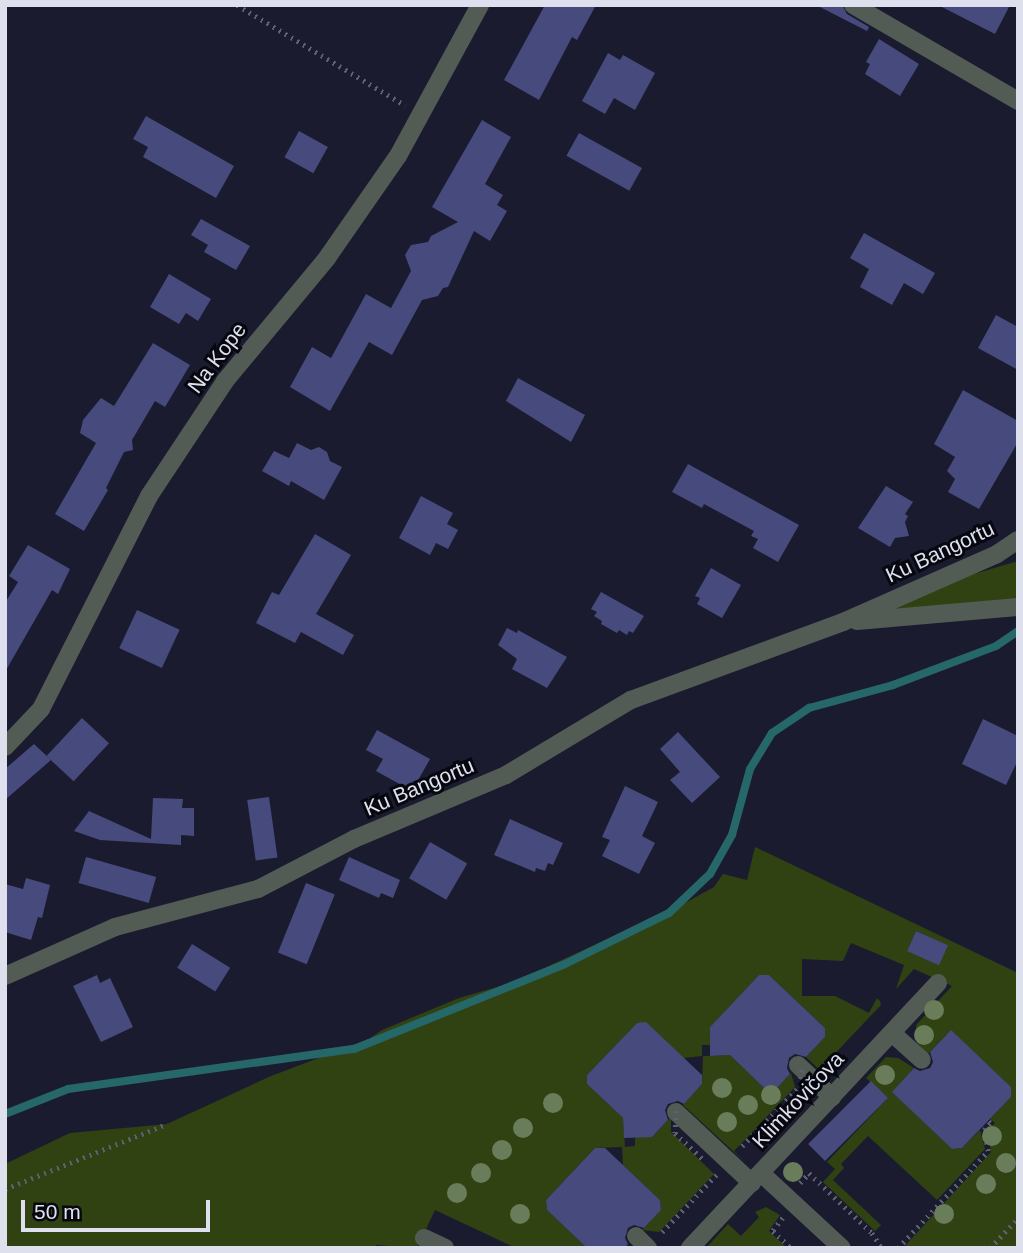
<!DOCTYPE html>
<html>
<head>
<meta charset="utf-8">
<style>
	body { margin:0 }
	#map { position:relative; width:1023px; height:1253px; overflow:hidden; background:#1a1b2f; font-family:Arial,sans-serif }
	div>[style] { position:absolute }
	.green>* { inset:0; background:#304212 }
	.stream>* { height:8px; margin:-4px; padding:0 4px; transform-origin:4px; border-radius:4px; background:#26676a }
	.building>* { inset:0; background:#474a7c; transform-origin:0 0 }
	.path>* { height:4.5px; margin-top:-2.25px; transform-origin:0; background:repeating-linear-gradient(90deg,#5e5f71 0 2px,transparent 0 7px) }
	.minor>* { height:18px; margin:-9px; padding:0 9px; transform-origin:9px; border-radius:9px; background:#525c54 }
	.path-bridge>* { height:4.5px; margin-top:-2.25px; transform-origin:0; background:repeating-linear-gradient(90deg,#5e5f71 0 2px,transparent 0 7px) }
	.trees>* { width:20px; height:20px; margin:-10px; border-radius:50%; background:#6a7d5a }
	span { translate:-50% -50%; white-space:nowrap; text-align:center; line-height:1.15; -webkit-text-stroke:6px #06070f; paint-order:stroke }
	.street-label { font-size:21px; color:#dee0ed }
	.frame { position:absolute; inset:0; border:7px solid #dee0ed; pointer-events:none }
	.scale { position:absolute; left:21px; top:1200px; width:189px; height:32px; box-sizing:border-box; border:4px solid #dee0ed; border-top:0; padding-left:9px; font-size:21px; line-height:24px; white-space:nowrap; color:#dee0ed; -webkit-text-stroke:5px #06070f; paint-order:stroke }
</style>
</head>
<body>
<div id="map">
	<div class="green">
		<div style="clip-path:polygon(1018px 561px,1018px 600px,862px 616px,967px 576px)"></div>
		<div style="clip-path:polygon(evenodd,755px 847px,1018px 973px,1018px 1248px,903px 1248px,991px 1152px,987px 1131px,995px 1123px,990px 1119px,1011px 1097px,1011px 1087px,955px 1035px,946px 1035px,928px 1054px,917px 1043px,916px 1025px,952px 986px,914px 969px,896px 989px,904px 965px,851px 943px,843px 961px,802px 959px,802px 996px,835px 996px,869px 1013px,877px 998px,880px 1001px,881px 1005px,824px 1065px,836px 1077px,824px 1074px,806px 1057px,825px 1037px,824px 1027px,769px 975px,759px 975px,710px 1027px,710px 1045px,702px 1045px,702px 1056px,683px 1058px,646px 1023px,637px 1023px,587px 1075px,587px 1084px,623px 1118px,625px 1147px,635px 1146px,635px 1129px,652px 1137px,671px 1117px,671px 1132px,714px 1174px,659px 1232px,642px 1230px,661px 1210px,660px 1200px,623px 1165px,622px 1147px,595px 1148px,546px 1200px,547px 1210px,587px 1248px,516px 1248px,435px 1210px,417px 1248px,376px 1245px,375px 1248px,5px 1248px,5px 1164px,70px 1133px,167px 1124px,271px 1076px,369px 1039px,382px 1030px,459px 998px,514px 982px,685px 903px,714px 887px,723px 874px,747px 880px,755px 847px,916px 931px,948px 946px,907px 951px,916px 931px)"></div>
		<div style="clip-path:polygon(730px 1055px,766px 1090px,776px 1089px,791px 1073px,795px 1087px,734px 1151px,747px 1164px,683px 1105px,702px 1084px,703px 1056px)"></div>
		<div style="clip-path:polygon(886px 1057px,898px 1058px,914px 1068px,897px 1087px,897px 1096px,952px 1149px,962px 1148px,980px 1130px,985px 1149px,937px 1200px,868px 1136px,841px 1164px,844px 1168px,833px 1180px,881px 1225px,875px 1231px,823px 1182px,835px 1169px,827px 1162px,888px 1098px,866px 1078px)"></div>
		<div style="clip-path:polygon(766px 1207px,780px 1215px,769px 1231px,787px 1248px,706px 1248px,728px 1224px,741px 1236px,759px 1217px,755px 1212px)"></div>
	</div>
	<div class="stream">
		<div style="left:5px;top:1114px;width:68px;rotate:-21.6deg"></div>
		<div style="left:68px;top:1089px;width:289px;rotate:-8deg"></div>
		<div style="left:354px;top:1049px;width:227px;rotate:-21.9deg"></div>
		<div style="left:565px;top:964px;width:116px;rotate:-26.1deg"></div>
		<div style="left:669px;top:913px;width:57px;rotate:-43.6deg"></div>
		<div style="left:710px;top:874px;width:45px;rotate:-60.6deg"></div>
		<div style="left:732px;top:835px;width:68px;rotate:-74.7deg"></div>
		<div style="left:750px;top:769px;width:42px;rotate:-58.6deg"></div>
		<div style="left:772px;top:733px;width:45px;rotate:-34deg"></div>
		<div style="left:809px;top:708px;width:87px;rotate:-15.3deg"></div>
		<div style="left:893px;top:685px;width:110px;rotate:-20.7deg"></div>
		<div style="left:996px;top:646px;width:27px;rotate:-34deg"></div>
	</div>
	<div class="building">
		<div style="clip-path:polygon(545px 5px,596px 5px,577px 40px,572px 37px,539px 100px,504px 80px)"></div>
		<div style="clip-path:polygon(816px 5px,842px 5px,847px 14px,869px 27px,867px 31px)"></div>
		<div style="clip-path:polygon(938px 5px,1010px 5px,995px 34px)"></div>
		<div style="clip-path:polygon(879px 39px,919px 64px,900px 96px,865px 74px,870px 64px,866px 62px)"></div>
		<div style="clip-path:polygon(608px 53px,620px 60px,623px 55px,655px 73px,635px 110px,614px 98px,605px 114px,582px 101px)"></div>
		<div style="clip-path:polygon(146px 116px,234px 166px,216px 198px,143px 157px,148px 147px,133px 139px)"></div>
		<div style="clip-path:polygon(482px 120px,511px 137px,485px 184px,503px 195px,497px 205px,507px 211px,490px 241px,474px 231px,448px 287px,443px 288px,438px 296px,422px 300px,392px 355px,369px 342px,330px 411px,290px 387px,312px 347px,331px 358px,366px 294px,391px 308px,411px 271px,405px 255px,411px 245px,428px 242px,431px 236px,458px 222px,432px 207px)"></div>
		<div style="left:299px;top:131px;width:33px;height:30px;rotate:29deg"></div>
		<div style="left:579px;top:133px;width:72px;height:26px;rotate:29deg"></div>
		<div style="clip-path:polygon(201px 219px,250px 246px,236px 270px,204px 252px,208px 245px,191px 235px)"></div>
		<div style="clip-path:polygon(864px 233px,935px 273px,923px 294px,904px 283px,892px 305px,860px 287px,869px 269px,850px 258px)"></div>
		<div style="clip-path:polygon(169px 274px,211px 299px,198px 321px,186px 313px,179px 324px,150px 307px)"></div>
		<div style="clip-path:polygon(996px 315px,1018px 327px,1018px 370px,978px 348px)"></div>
		<div style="clip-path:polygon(153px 343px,190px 365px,165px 407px,155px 401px,132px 440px,133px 450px,124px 452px,106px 488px,108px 490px,84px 531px,55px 514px,96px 443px,80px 433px,83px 420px,101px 398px,114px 406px)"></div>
		<div style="clip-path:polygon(518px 378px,585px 415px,571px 442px,506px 401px)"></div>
		<div style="clip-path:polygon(963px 390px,1018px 421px,1018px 442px,979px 509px,948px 492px,955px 479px,947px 471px,955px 457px,934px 444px)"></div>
		<div style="clip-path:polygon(297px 443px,311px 450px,319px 447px,327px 452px,330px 461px,342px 467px,324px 500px,291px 481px,289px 486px,262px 471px,274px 451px,289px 458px)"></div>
		<div style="clip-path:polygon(688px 464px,799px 525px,778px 562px,753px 548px,758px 539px,751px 536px,754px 531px,704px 504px,702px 508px,672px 492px)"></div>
		<div style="clip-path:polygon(886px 486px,913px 502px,905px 514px,908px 516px,905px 522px,909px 536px,895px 538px,890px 547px,858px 528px)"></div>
		<div style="clip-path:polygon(421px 496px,453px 513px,447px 524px,458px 530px,448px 549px,436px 543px,430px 555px,399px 538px)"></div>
		<div style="clip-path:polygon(315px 534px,351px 555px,316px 614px,354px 635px,343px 655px,301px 632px,295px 643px,256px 623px,272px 592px,279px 595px)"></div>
		<div style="clip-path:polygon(28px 545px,70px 569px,58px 594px,52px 590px,5px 672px,5px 603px,18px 582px,9px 576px)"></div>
		<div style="clip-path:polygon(711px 568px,741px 585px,722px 618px,697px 604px,700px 598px,695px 596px)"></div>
		<div style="clip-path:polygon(601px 592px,644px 616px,633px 633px,629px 631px,627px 635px,619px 630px,617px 633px,601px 624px,602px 621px,594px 616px,597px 612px,591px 609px)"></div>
		<div style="left:137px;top:610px;width:47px;height:42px;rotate:25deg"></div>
		<div style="clip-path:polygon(507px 628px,517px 633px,518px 630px,567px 657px,547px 688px,512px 669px,517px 659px,498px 645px)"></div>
		<div style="left:82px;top:718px;width:37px;height:52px;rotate:43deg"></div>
		<div style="clip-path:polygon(983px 719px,1018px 736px,1018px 760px,1006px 785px,962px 764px)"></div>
		<div style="clip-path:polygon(377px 730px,430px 759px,412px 791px,376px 771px,383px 759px,366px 750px)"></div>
		<div style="clip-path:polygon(678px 732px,720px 777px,692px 803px,670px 780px,680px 772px,660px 749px)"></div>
		<div style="clip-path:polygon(34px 744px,51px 760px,5px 800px,5px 769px)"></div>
		<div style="clip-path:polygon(625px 786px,658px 802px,642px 836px,655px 843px,639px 874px,602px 856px,610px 840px,602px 837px)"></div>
		<div style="left:269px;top:797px;width:61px;height:22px;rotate:82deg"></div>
		<div style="clip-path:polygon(153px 798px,183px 799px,182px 808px,194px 808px,194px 836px,181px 835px,181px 845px,100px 840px,74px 831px,89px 811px,151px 839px)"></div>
		<div style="clip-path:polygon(510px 819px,563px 843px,553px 865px,548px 863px,545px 871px,536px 868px,535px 872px,494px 855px)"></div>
		<div style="left:430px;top:842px;width:43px;height:42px;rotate:30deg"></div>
		<div style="left:86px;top:857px;width:73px;height:27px;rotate:16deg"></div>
		<div style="clip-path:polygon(349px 857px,400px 880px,393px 898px,381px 893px,379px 898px,339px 880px)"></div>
		<div style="clip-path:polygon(26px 878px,50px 885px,42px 918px,38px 917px,31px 940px,5px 932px,5px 884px,23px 889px)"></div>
		<div style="left:306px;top:883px;width:31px;height:75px;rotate:22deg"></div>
		<div style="left:916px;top:931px;width:35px;height:22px;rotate:24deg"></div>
		<div style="left:192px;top:944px;width:45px;height:28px;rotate:32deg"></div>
		<div style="clip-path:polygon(97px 975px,100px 983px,110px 978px,133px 1027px,101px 1042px,73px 986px)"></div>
		<div style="clip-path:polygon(759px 975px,769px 975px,825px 1028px,825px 1037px,806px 1057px,795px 1054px,789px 1058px,787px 1068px,790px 1074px,776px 1089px,766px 1090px,730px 1055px,710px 1056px,710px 1027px)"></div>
		<div style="clip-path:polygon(646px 1022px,702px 1075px,702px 1084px,684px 1104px,678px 1101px,668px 1104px,665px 1110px,668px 1120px,652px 1137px,624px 1138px,623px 1118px,587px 1084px,587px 1075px,637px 1023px)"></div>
		<div style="clip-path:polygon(951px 1030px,1011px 1087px,1011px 1097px,962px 1148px,952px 1149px,892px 1092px,914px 1068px,920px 1071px,930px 1068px,933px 1062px,930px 1052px)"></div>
		<div style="left:871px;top:1081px;width:24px;height:89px;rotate:45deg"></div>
		<div style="clip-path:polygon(595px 1148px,605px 1148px,660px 1200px,661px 1210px,644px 1228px,634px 1225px,628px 1228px,625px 1238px,628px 1244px,625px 1248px,587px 1248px,547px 1210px,546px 1200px)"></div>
	</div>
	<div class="path">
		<div style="left:237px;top:5px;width:196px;rotate:30.8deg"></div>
		<div style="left:742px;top:1146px;width:79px;rotate:-46deg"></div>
		<div style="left:800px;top:1183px;width:13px;rotate:-48deg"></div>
		<div style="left:809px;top:1173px;width:87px;rotate:43.6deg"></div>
		<div style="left:872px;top:1233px;width:18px;rotate:56deg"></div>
		<div style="left:5px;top:1189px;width:175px;rotate:-21.9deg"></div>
		<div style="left:783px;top:1218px;width:16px;rotate:128deg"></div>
		<div style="left:773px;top:1231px;width:25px;rotate:43deg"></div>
		<div style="left:662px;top:1232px;width:79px;rotate:-46.5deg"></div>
		<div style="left:898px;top:1248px;width:132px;rotate:-47.1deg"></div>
		<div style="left:988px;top:1151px;width:21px;rotate:-101deg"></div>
		<div style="left:984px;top:1130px;width:9px;rotate:-49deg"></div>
		<div style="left:990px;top:1123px;width:3px;rotate:-135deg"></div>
		<div style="left:990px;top:1248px;width:41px;rotate:-47deg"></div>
	</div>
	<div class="minor">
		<div style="left:853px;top:5px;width:191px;rotate:30.2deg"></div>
		<div style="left:857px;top:621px;width:162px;rotate:-5deg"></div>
		<div style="left:5px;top:747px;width:52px;rotate:-46.5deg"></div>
		<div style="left:41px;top:709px;width:239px;rotate:-63.1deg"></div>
		<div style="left:149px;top:496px;width:138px;rotate:-56.5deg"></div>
		<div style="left:225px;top:381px;width:160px;rotate:-50.3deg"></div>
		<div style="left:327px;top:258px;width:124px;rotate:-55.2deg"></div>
		<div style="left:398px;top:156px;width:172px;rotate:-61.5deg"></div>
		<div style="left:5px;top:976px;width:120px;rotate:-24deg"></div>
		<div style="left:115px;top:927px;width:148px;rotate:-14.9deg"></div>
		<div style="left:258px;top:889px;width:108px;rotate:-27.5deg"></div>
		<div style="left:354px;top:839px;width:165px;rotate:-22.8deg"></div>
		<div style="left:506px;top:775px;width:146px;rotate:-31deg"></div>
		<div style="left:631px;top:700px;width:226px;rotate:-20.2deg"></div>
		<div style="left:843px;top:622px;width:168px;rotate:-23.8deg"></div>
		<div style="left:997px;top:554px;width:25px;rotate:-34deg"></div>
		<div style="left:892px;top:1033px;width:40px;rotate:42deg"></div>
		<div style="left:798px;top:1065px;width:47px;rotate:43.3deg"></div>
		<div style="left:676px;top:1112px;width:104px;rotate:43.1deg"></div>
		<div style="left:761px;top:1173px;width:110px;rotate:42.8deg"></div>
		<div style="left:636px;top:1236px;width:17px;rotate:45deg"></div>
		<div style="left:424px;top:1238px;width:23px;rotate:25deg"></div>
		<div style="left:690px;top:1248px;width:363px;rotate:-46.9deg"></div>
	</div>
	<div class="path-bridge">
		<div style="left:800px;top:1086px;width:19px;rotate:-84deg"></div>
		<div style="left:677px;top:1111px;width:22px;rotate:95deg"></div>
		<div style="left:675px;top:1133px;width:38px;rotate:43deg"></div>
	</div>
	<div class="trees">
		<div style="left:934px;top:1010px"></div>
		<div style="left:924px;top:1035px"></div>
		<div style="left:885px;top:1075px"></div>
		<div style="left:722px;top:1088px"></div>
		<div style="left:771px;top:1095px"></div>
		<div style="left:553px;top:1103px"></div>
		<div style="left:748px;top:1105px"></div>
		<div style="left:727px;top:1122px"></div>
		<div style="left:523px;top:1128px"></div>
		<div style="left:992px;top:1136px"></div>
		<div style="left:502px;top:1150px"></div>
		<div style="left:1006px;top:1163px"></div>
		<div style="left:793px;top:1172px"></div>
		<div style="left:481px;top:1173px"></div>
		<div style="left:986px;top:1184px"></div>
		<div style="left:457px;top:1193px"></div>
		<div style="left:520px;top:1214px"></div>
		<div style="left:944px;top:1214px"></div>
	</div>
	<div class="street-label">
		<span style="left:217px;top:358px;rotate:-53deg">Na Kope</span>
		<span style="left:940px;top:552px;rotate:-25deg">Ku Bangortu</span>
		<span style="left:419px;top:787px;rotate:-23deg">Ku Bangortu</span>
		<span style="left:798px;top:1100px;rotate:-47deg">Klimkovičova</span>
	</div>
	<div class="frame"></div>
	<div class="scale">50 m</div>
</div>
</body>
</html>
